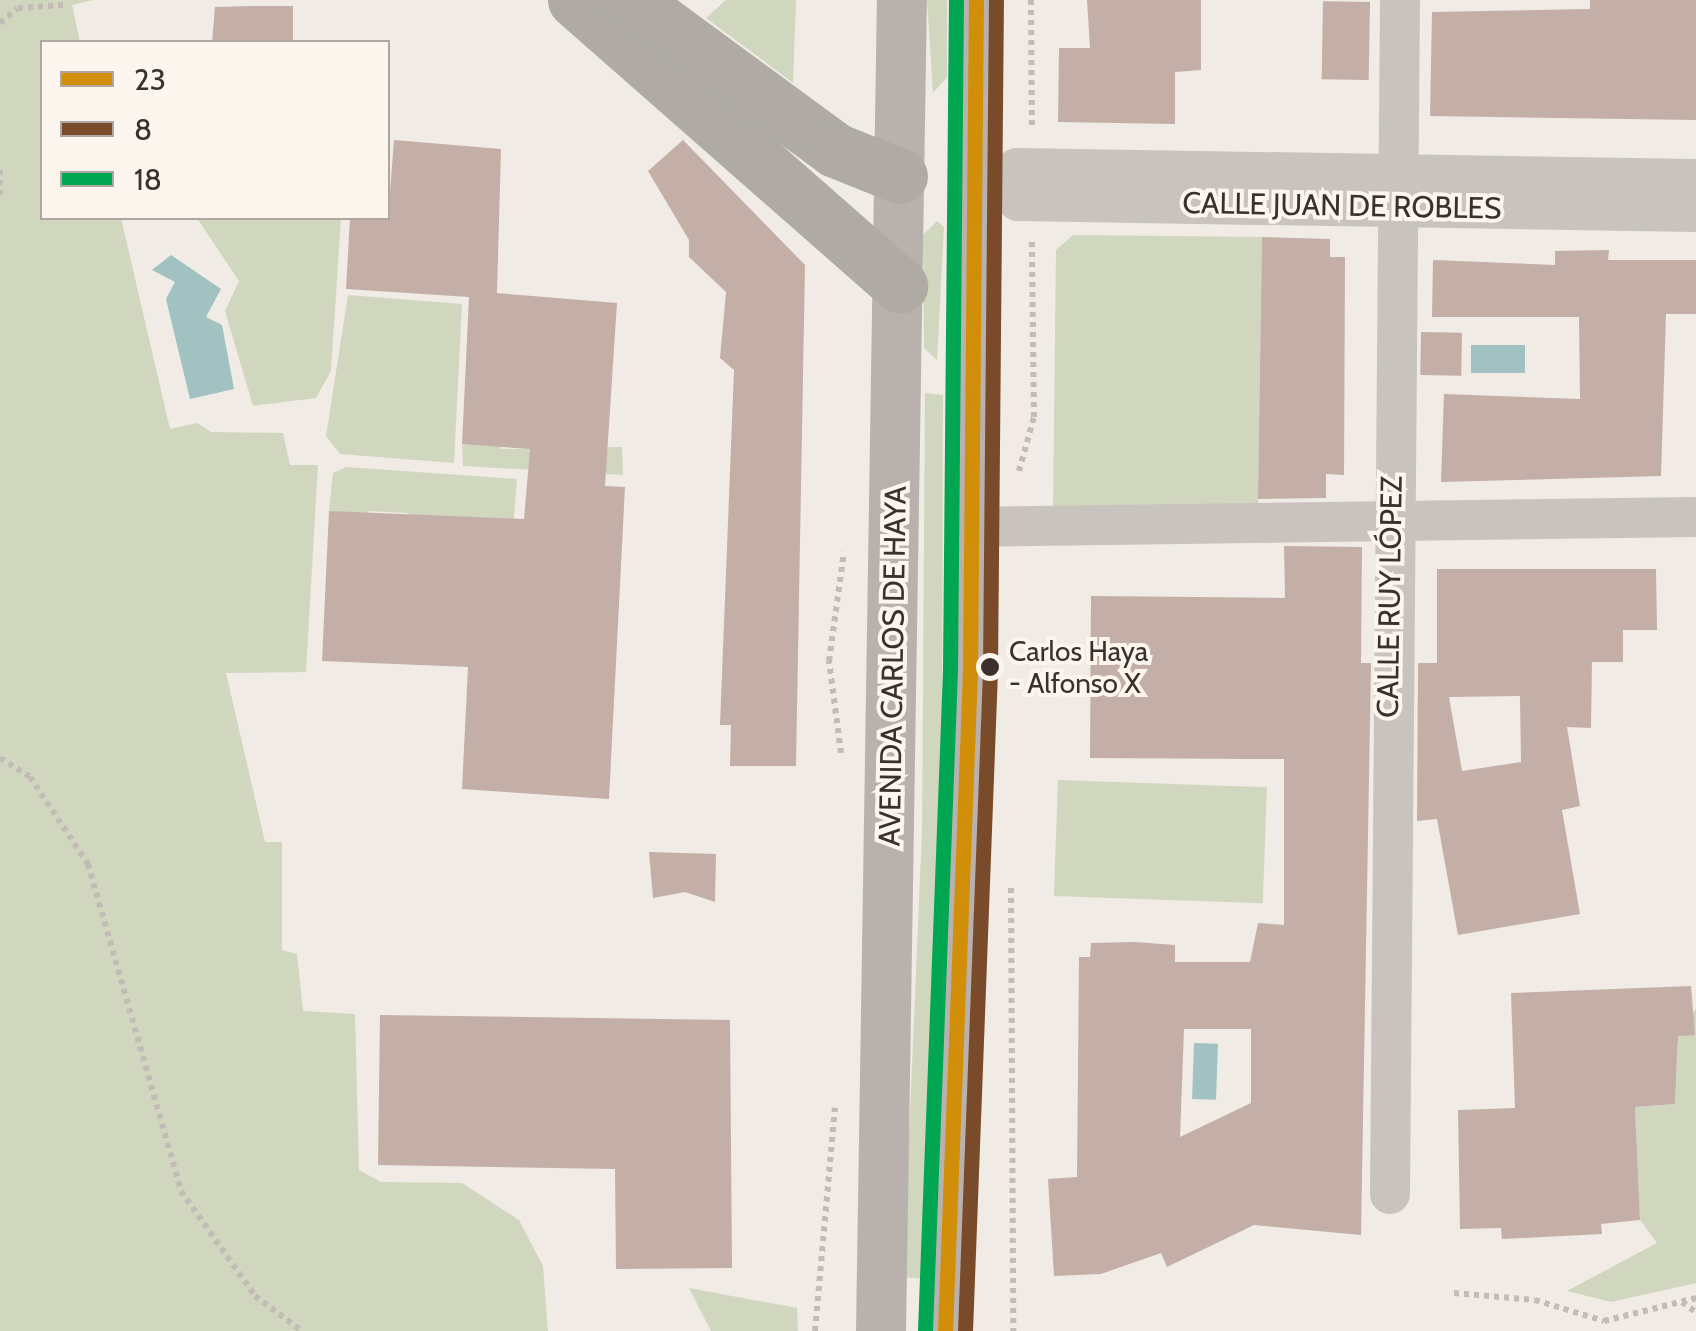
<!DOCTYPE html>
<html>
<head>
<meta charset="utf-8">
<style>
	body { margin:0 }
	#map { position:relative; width:1696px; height:1331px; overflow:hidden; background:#f0ebe5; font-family:Cabin,sans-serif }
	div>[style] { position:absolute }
	.green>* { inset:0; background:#d1d6bf; transform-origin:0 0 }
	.water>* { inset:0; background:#a1c2c1; transform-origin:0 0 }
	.building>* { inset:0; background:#c3afa7; transform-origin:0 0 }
	.path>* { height:6px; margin-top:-3px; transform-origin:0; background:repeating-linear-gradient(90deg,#c2bbb6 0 5px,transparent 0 10px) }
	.minor>* { height:40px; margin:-20px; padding:0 20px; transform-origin:20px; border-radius:20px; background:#c9c3be }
	.major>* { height:50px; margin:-25px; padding:0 25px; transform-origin:25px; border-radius:25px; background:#b8b1ad }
	.highway>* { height:55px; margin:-27.5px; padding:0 27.5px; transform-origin:27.5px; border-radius:27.5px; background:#afaaa4 }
	.bus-1>* { height:15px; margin:-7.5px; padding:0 7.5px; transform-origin:7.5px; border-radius:7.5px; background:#d18e09 }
	.bus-2>* { height:15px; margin:-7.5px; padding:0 7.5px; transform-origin:7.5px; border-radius:7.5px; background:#7a4b2a }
	.bus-3>* { height:15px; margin:-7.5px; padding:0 7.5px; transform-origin:7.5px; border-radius:7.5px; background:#00a651 }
	.dots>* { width:28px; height:28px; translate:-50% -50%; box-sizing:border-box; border:5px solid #fbf5ee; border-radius:50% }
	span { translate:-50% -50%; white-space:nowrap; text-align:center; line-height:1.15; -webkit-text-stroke:8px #fbf5ee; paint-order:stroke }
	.bus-label { font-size:28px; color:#3b302b }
	.left { translate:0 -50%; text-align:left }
	.street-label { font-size:30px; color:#3b302b }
	.legend { position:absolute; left:40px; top:40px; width:350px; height:180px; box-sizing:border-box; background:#fbf5ee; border:2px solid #aea6a0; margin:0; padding:12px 18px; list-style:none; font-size:30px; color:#3b302b }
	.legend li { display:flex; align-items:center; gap:20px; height:50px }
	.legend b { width:50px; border:2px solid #aea6a0 }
</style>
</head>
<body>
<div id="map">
	<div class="green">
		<div style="clip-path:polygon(0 0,93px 0,72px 5px,80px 42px,42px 42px,42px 218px,121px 218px,170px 429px,197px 423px,211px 432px,283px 433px,290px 465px,318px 465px,306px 672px,226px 673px,265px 842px,282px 842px,282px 950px,297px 954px,303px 1011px,355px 1014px,359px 1170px,381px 1182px,462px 1183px,519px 1220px,543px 1266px,548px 1331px,0 1331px)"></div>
		<div style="clip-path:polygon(726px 0,796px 0,793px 83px,706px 18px)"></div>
		<div style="clip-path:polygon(927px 0,947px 0,947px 77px,933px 93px)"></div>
		<div style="clip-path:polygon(197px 218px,341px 218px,331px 371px,316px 398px,253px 406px,225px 311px,239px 281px)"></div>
		<div style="clip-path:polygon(937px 221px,944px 227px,937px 360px,924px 348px,923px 235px)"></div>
		<div style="clip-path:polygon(1073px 235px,1262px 237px,1258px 506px,1053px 507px,1056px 250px)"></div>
		<div style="clip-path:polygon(348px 295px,462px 304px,454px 463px,340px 454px,326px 436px)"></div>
		<div style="clip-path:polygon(925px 393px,943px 395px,942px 811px,924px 1279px,903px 1277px,922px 831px)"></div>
		<div style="clip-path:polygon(500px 438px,501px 449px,622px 447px,623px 475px,463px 466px,462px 445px)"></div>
		<div style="clip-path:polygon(346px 467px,517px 479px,512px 541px,409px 523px,408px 513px,368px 511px,368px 519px,329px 511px,333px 473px)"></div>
		<div style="left:1058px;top:780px;width:209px;height:116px;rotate:2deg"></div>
		<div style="clip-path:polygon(1696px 1009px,1696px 1283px,1611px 1302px,1567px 1291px,1657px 1243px,1640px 1220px,1635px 1107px,1675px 1104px,1678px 1046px,1668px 1046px)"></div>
		<div style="clip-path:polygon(689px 1288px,797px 1308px,798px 1331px,711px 1331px)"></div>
	</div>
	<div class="water">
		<div style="clip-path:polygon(171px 255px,221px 289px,206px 317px,222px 325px,234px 389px,190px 399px,166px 299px,175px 282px,152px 270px)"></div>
		<div style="left:1525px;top:345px;width:28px;height:54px;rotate:90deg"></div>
		<div style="left:1194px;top:1043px;width:24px;height:56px;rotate:2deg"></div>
	</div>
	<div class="building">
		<div style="clip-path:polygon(1087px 0,1201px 0,1201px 70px,1175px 72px,1175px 124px,1058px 122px,1059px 48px,1090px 48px)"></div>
		<div style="clip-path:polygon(1590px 0,1696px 0,1696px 120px,1430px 116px,1432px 12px,1590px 9px)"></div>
		<div style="left:1370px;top:2px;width:78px;height:47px;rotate:91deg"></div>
		<div style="clip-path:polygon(253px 6px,293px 6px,293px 42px,212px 42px,215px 7px)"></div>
		<div style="clip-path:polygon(394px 140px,501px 149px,497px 293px,617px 303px,605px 486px,625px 487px,609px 799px,462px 789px,468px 667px,322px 661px,329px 511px,524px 519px,530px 449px,462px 444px,469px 297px,346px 289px,350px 218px,388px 218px)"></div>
		<div style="clip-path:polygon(683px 140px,805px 265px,796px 766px,730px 766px,731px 725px,720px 725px,734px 370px,720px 358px,726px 292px,689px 257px,689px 240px,648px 171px)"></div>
		<div style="clip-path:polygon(1262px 237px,1330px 239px,1330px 257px,1345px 257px,1344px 475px,1326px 474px,1326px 498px,1258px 499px)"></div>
		<div style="clip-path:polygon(1609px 250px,1608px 260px,1696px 260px,1696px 314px,1666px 314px,1661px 476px,1441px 482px,1444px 394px,1580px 399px,1579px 317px,1432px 317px,1433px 260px,1555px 265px,1555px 251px)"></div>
		<div style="left:1421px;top:332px;width:41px;height:43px;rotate:1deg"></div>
		<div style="clip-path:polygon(evenodd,1284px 546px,1362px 547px,1361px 663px,1371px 663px,1361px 1235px,1254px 1225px,1167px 1267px,1161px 1253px,1101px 1274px,1054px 1276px,1048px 1179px,1077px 1177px,1079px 957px,1090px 957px,1091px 943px,1135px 942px,1175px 945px,1175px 962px,1250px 962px,1258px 923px,1284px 925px,1284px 759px,1090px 758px,1091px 596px,1285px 598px,1284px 546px,1184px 1029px,1251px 1029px,1251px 1103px,1180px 1137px,1184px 1029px)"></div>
		<div style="clip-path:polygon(evenodd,1437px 569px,1656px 569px,1657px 630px,1623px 630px,1623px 662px,1592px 662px,1591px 728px,1567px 727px,1580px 806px,1562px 810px,1580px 914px,1458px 935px,1437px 819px,1417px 821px,1418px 663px,1437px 663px,1437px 569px,1520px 696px,1521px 762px,1462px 771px,1449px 697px,1520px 696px)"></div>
		<div style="clip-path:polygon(649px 852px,716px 854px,715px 902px,685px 892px,653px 898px)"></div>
		<div style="clip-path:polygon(1691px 986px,1695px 1035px,1678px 1036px,1675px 1104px,1635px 1107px,1640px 1220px,1601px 1224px,1602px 1234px,1502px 1239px,1501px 1228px,1460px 1229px,1458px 1110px,1515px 1108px,1511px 993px)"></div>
		<div style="clip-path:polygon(380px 1015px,730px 1020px,732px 1268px,616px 1269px,615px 1169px,378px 1165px)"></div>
	</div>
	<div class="path">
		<div style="left:1031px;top:0;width:129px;rotate:89.6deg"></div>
		<div style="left:0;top:23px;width:23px;rotate:-40deg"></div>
		<div style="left:18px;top:8px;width:46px;rotate:-3.7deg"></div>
		<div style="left:0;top:170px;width:27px;rotate:90deg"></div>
		<div style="left:1019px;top:471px;width:56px;rotate:-74.5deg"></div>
		<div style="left:1034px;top:417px;width:176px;rotate:-90.7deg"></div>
		<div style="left:841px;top:753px;width:93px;rotate:-97.4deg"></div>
		<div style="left:829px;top:661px;width:110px;rotate:-82.2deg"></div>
		<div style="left:0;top:758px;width:36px;rotate:32deg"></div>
		<div style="left:30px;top:777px;width:105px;rotate:56.3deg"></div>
		<div style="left:88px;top:864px;width:340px;rotate:74.1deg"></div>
		<div style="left:181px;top:1191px;width:128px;rotate:54.8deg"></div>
		<div style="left:255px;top:1296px;width:59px;rotate:36.7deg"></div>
		<div style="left:1011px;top:888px;width:443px;rotate:89.7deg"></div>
		<div style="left:1454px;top:1293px;width:81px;rotate:4.9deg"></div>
		<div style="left:1535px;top:1300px;width:72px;rotate:16.9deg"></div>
		<div style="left:1604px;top:1321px;width:95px;rotate:-14deg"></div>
		<div style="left:1682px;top:1302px;width:17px;rotate:36deg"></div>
		<div style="left:815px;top:1331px;width:224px;rotate:-84.9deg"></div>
	</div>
	<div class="minor">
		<div style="left:973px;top:179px;width:24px;rotate:2deg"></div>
		<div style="left:997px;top:180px;width:23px;rotate:-31deg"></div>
		<div style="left:1017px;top:168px;width:679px;rotate:0.93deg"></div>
		<div style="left:997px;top:180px;width:30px;rotate:45deg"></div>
		<div style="left:1018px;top:201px;width:678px;rotate:0.93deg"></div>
		<div style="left:969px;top:527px;width:727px;rotate:-0.79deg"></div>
		<div style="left:1390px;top:1194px;width:1194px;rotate:-89.52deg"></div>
	</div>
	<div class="major">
		<div style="left:881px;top:1331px;width:1331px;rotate:-89.1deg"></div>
		<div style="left:945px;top:1331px;width:661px;rotate:-87.83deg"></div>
		<div style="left:970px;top:670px;width:670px;rotate:-89.49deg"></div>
	</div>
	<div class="highway">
		<div style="left:575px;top:0;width:433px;rotate:41.3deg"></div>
		<div style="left:631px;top:0;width:253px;rotate:36.3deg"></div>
		<div style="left:835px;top:150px;width:70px;rotate:21.8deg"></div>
	</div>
	<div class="bus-1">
		<div style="left:945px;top:1331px;width:661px;rotate:-87.83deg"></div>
		<div style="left:970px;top:670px;width:670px;rotate:-89.49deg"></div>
	</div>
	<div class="bus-2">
		<div style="left:965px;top:1331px;width:661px;rotate:-87.83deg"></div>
		<div style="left:990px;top:670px;width:670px;rotate:-89.49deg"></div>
	</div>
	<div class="bus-3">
		<div style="left:925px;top:1330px;width:660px;rotate:-87.83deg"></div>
		<div style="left:950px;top:670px;width:670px;rotate:-89.49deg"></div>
	</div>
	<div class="dots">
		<div style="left:990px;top:667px;background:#3b302b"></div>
	</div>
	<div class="bus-label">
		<span class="left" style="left:1009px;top:667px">Carlos Haya<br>- Alfonso X</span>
	</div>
	<div class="street-label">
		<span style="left:1342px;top:206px;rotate:1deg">CALLE JUAN DE ROBLES</span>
		<span style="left:1390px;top:597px;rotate:-89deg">CALLE RUY LÓPEZ</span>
		<span style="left:893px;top:666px;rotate:-89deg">AVENIDA CARLOS DE HAYA</span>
	</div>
	<ul class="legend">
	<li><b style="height:12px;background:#d18e09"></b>23</li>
	<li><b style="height:12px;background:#7a4b2a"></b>8</li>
	<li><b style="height:12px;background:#00a651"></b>18</li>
	</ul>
</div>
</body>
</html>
